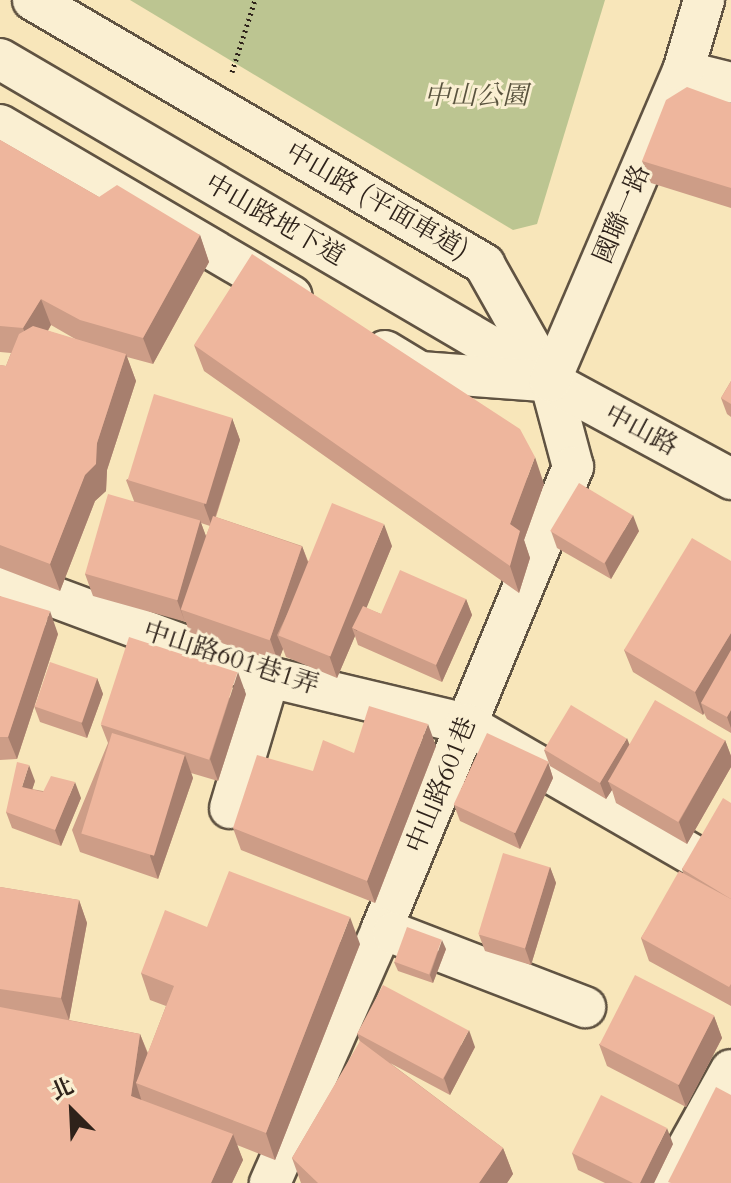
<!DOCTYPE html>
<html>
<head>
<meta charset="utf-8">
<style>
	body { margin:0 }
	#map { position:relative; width:731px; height:1183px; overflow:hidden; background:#f8e6ba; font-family:Cardo,"Noto Serif TC",serif }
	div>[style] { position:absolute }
	.green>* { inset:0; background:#bcc591 }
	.path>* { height:5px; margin-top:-2.5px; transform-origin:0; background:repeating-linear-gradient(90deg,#2e221a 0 2px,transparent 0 6px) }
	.roads { filter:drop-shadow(2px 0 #605342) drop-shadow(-2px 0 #605342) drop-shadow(0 2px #605342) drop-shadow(0 -2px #605342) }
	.minor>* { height:40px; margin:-20px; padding:0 20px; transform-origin:20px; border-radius:20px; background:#faefd2 }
	.wall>* { inset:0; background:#cd9d87 }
	.shaded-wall>* { inset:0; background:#a77f6e }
	.building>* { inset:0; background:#eeb69d; transform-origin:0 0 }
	span { translate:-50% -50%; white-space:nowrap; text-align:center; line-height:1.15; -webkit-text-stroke:6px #faefd2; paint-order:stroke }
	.park-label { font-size:26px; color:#59533e; font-style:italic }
	.street-label { font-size:26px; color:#2e221a }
	.north { position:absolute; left:32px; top:1071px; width:80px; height:80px; -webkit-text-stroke:6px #faefd2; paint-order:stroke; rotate:336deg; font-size:22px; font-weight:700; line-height:32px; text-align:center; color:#2e221a }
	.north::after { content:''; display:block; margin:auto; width:28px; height:36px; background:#2e221a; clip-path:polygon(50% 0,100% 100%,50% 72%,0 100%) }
</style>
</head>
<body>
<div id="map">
	<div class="green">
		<div style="clip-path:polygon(130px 0,605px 0,537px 224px,513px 230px)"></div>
	</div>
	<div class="path">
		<div style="left:232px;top:72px;width:76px;rotate:-72.3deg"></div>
	</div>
	<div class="roads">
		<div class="minor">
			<div style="left:33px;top:0;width:523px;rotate:30.34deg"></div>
			<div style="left:484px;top:264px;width:134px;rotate:60.6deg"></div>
			<div style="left:550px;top:381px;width:89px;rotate:75deg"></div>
			<div style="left:573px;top:467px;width:500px;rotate:112.5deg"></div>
			<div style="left:382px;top:929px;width:278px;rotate:113.8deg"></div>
			<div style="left:0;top:59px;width:637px;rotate:30.35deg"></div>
			<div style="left:550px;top:381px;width:206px;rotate:28.4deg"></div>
			<div style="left:683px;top:71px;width:49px;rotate:14deg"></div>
			<div style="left:0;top:125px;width:338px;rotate:30.4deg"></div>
			<div style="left:385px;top:351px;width:41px;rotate:31deg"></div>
			<div style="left:420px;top:372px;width:123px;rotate:4.2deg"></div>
			<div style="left:550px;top:381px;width:337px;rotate:-66.8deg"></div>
			<div style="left:683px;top:71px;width:74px;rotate:-73.5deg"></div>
			<div style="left:0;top:577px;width:287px;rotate:20.4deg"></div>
			<div style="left:269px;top:677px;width:203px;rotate:13.4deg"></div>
			<div style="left:466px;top:724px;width:264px;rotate:30deg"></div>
			<div style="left:230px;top:808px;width:137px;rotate:-73.4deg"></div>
			<div style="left:393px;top:933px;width:206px;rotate:21.1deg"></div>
			<div style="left:668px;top:1183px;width:129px;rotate:-60.9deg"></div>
		</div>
	</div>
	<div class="wall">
		<div style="clip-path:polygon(731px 103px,731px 208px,651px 183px,642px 161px)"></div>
		<div style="clip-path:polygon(evenodd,0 140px,99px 197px,200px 235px,209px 262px,153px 364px,127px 357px,136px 381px,107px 470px,106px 491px,95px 501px,60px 591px,0 568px,0 365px,6px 366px,11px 353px,0 352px,0 140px,51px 325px,77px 340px,48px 331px,51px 325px)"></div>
		<div style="clip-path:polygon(194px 345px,544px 484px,524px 540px,530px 558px,519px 593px,204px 371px)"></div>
		<div style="clip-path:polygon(731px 381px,731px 417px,727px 414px,721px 398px)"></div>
		<div style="clip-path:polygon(evenodd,232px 418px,240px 440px,216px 517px,302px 546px,308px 561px,392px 546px,366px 608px,381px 614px,466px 599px,472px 615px,442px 682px,358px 645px,355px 636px,337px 678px,286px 657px,283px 649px,278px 662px,189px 632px,186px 622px,93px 596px,85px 574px,134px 501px,126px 480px,232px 418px,201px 523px,210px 526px,206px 536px,201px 523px)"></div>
		<div style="clip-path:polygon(551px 531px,639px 531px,611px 579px,557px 548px)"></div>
		<div style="clip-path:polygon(731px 561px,731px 733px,707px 719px,704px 713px,703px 715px,633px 672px,624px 650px)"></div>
		<div style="clip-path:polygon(0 596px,58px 634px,17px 759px,0 760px)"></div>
		<div style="clip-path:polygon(97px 678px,103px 694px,87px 738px,40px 722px,34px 706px)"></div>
		<div style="clip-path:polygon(246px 694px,218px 781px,191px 773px,193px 778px,158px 879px,80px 852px,72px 830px,108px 743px,101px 725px)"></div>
		<div style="clip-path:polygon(725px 740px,731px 756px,731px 767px,687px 844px,616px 803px,612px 790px,606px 799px,550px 766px,544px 750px,630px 744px)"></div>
		<div style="clip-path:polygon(436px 746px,375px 903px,241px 850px,233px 828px,313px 771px,354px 753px)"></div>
		<div style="clip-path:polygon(548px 762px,553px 778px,520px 849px,460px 821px,454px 805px)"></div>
		<div style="clip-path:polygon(35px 781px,32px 789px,81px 798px,61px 846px,12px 828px,6px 812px)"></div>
		<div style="clip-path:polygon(731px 803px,731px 1006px,649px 961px,641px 938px,683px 873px,682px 869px)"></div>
		<div style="clip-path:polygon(550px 867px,556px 883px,531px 965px,485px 951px,479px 935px)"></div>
		<div style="clip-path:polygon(0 887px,79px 900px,87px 923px,69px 1020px,140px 1034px,148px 1053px,166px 1006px,150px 1000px,141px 973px,207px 927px,360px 944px,275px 1160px,237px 1145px,243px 1160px,232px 1183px,0 1183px)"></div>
		<div style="clip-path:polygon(446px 949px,433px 983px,398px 971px,394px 962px)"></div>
		<div style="clip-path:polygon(714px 1016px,722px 1038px,686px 1107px,607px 1066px,599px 1044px)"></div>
		<div style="clip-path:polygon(357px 1033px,475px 1047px,450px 1095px,390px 1063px,503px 1148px,513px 1174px,507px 1183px,301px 1183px,292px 1158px,360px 1042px)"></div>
		<div style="clip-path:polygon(673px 1144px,654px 1183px,605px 1183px,578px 1170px,572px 1153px)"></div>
	</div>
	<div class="shaded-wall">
		<div style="clip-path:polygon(200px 235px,209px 262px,153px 364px,143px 338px)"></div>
		<div style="clip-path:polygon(41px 299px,51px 325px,33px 355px,23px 328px)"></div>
		<div style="clip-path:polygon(126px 354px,136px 381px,107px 470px,106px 491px,95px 501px,60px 591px,50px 564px,97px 443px)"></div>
		<div style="clip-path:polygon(232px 418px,240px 440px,212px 527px,204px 505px)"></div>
		<div style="clip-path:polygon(535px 457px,544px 484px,524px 540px,530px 558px,519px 593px,510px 566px,510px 524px)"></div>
		<div style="clip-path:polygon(633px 515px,639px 531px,611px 579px,605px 563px)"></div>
		<div style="clip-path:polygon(200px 520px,208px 542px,181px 610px,185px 622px,177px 600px)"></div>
		<div style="clip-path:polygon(384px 524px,392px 546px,357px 631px,352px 628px,355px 636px,337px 678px,329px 655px)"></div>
		<div style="clip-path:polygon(302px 546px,310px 568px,277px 635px,283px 649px,278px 662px,270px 639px)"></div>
		<div style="clip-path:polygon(466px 599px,472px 615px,442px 682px,436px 665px)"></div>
		<div style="clip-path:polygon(50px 611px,58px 634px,17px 759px,8px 737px)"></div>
		<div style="clip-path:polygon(731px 633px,731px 669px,701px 703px,704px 713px,703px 715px,695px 692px)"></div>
		<div style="clip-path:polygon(238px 672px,246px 694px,218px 781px,210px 759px)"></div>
		<div style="clip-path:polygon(97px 678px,103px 694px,87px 738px,81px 722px)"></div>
		<div style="clip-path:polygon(731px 710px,731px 728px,727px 717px)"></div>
		<div style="clip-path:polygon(428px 724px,436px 746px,375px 903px,367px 881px)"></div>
		<div style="clip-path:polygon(627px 738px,633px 754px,608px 781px,612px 790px,606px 799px,600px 783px)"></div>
		<div style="clip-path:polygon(725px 740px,731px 756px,731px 767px,687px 844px,679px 822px)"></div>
		<div style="clip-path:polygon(185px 755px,193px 778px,158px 879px,150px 856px)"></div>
		<div style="clip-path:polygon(548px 762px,553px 778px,520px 849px,514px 833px)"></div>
		<div style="clip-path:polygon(29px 765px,35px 781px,28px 803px,22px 787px)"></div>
		<div style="clip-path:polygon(75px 782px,81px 798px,61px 846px,55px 830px)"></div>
		<div style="clip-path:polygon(550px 867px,556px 883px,531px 965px,525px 948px)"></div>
		<div style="clip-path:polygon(79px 900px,87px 923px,69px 1020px,61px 998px)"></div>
		<div style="clip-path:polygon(350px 917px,360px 944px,275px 1160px,266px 1133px)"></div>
		<div style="clip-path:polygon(442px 940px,446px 949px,433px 983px,430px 975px)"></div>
		<div style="clip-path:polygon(714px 1016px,722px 1038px,686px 1107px,678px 1085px)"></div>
		<div style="clip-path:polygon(469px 1030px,475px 1047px,450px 1095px,444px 1078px)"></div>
		<div style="clip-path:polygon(140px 1034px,150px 1060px,136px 1083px,143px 1105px,131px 1096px)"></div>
		<div style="clip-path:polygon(667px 1128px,673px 1144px,654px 1183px,640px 1183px)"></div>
		<div style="clip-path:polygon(233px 1134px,243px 1160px,232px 1183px,211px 1183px)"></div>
		<div style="clip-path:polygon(503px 1148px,513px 1174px,507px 1183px,479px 1183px)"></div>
	</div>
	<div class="building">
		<div style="clip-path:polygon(687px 87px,731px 103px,731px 188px,642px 161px,666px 100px)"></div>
		<div style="clip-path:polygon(0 140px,99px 197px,117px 185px,200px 235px,143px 338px,80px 320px,41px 299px,23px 328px,0 326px)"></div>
		<div style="clip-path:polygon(252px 254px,520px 429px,535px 457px,510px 524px,520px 531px,510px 566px,194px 345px)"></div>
		<div style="clip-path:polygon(33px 326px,126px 354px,97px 443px,96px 464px,85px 475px,50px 564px,0 545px,0 365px,6px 366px,19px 334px)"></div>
		<div style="clip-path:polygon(731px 381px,731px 404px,721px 398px)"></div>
		<div style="left:154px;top:394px;width:82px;height:90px;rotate:17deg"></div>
		<div style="left:579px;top:483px;width:63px;height:56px;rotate:31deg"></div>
		<div style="left:108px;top:494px;width:96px;height:83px;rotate:16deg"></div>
		<div style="left:332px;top:503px;width:56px;height:143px;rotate:22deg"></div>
		<div style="left:213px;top:516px;width:94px;height:99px;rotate:19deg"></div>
		<div style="clip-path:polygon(692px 538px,731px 561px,731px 633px,695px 692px,624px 650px)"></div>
		<div style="clip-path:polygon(400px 570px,466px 599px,436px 665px,352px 628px,363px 606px,381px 614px)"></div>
		<div style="clip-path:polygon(0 596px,50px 611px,8px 737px,0 737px)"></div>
		<div style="left:129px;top:637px;width:114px;height:92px;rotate:18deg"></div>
		<div style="clip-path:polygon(731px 650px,731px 710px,727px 717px,701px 703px)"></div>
		<div style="left:50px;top:662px;width:50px;height:47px;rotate:19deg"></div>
		<div style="left:655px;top:700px;width:81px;height:94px;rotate:30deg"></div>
		<div style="left:571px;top:705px;width:65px;height:52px;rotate:31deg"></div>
		<div style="clip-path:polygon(369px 706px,428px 724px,367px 881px,233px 828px,257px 755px,313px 771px,323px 740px,354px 753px)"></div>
		<div style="left:112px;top:733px;width:76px;height:105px;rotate:17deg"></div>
		<div style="left:487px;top:733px;width:68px;height:79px;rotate:25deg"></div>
		<div style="clip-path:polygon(17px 762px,29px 765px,22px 787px,43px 792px,51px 776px,75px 782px,55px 830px,6px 812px)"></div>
		<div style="clip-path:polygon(723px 798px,731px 803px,731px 899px,682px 869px)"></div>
		<div style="left:503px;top:853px;width:49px;height:85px;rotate:17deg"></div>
		<div style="clip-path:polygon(229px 871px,350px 917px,266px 1133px,136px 1083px,174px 986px,141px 973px,165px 910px,207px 927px)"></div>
		<div style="clip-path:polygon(679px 871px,731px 899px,731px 984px,729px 987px,641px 938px)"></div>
		<div style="clip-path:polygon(0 887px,79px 900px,61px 998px,0 989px)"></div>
		<div style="left:407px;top:927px;width:37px;height:37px;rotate:20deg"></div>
		<div style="left:635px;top:975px;width:89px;height:78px;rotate:27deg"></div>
		<div style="left:383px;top:985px;width:97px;height:55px;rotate:28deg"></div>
		<div style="clip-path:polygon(0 1007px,140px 1034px,131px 1096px,233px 1134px,211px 1183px,0 1183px)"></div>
		<div style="clip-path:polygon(360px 1041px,503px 1148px,479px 1183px,318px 1183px,292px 1158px)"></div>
		<div style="clip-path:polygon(716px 1087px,731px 1095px,731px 1183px,671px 1183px,668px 1182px)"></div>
		<div style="clip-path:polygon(601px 1095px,667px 1128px,640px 1183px,633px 1183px,572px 1153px)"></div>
	</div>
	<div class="park-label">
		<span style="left:476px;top:96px">中山公園</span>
	</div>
	<div class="street-label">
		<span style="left:377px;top:201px;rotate:30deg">中山路 (平面車道)</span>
		<span style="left:622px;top:214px;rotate:-67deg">國聯一路</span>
		<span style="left:275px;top:220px;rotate:30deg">中山路地下道</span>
		<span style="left:641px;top:430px;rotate:28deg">中山路</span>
		<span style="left:231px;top:658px;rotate:18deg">中山路601巷1弄</span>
		<span style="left:441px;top:785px;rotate:-68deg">中山路601巷</span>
	</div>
	<div class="north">北</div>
</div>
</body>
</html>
